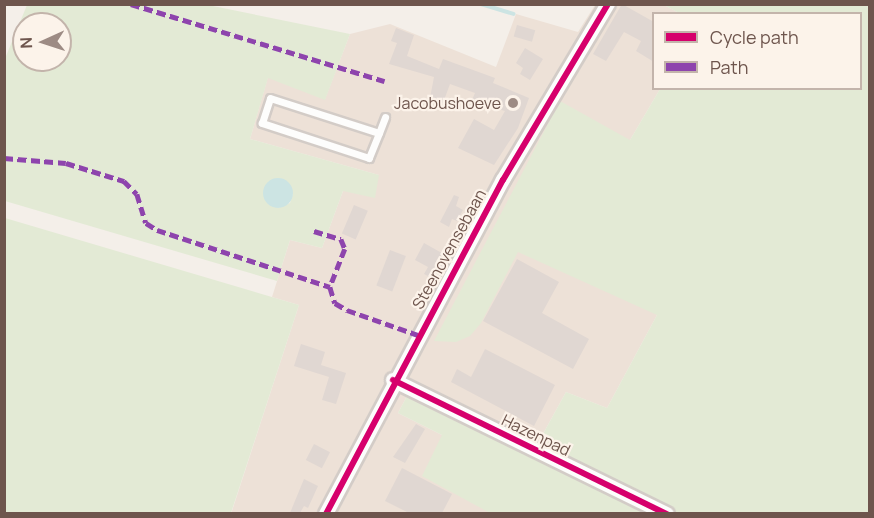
<!DOCTYPE html>
<html>
<head>
<meta charset="utf-8">
<style>
	body { margin:0 }
	#map { position:relative; width:874px; height:518px; overflow:hidden; background:#f4efe9; font-family:Manrope,sans-serif }
	div>[style] { position:absolute }
	.residential>* { inset:0; background:#ede1d7 }
	.green>* { inset:0; background:#e3ead5 }
	.water>* { inset:0; background:#cce4e3 }
	.round { border-radius:50% }
	.stream>* { height:4px; margin:-2px; padding:0 2px; transform-origin:2px; border-radius:2px; background:#cce4e3 }
	.building>* { inset:0; background:#e0d7d2; transform-origin:0 0 }
	.roads { filter:drop-shadow(2px 0 #d3ccc7) drop-shadow(-2px 0 #d3ccc7) drop-shadow(0 2px #d3ccc7) drop-shadow(0 -2px #d3ccc7) }
	.lane>* { height:7px; margin:-3.5px; padding:0 3.5px; transform-origin:3.5px; border-radius:3.5px; background:#fdfdfc }
	.street>* { height:14px; margin:-7px; padding:0 7px; transform-origin:7px; border-radius:7px; background:#fdfdfc }
	.quiet>* { height:4.5px; margin-top:-2.25px; transform-origin:0; background:repeating-linear-gradient(90deg,#8e44ad 0 9px,transparent 0 13.5px) }
	.cycleway>* { height:6px; margin:-3px; padding:0 3px; transform-origin:3px; border-radius:3px; background:#d6006c }
	.dots>* { width:16px; height:16px; translate:-50% -50%; box-sizing:border-box; border:3px solid #fcf3ea; border-radius:50% }
	span { translate:-50% -50%; white-space:nowrap; text-align:center; line-height:1.15; -webkit-text-stroke:4.5px #fcf3ea; paint-order:stroke }
	.poi-label { font-size:16px; color:#6e554d }
	.right { translate:-100% -50%; text-align:right }
	.street-label { font-size:16px; color:#6e554d }
	.frame { position:absolute; inset:0; border:6px solid #6e554d; pointer-events:none }
	.legend { position:absolute; left:652px; top:12px; width:210px; height:78px; box-sizing:border-box; background:#fcf3ea; border:2px solid #c3b4ab; margin:0; padding:8px 10px; list-style:none; font-size:18px; color:#6e554d }
	.legend li { display:flex; align-items:center; gap:12px; height:30px }
	.legend b { width:30px; border:2px solid #c3b4ab }
	.north { position:absolute; left:12px; top:12px; width:60px; height:60px; box-sizing:border-box; background:#fcf3ea; border:2px solid #c3b4ab; border-radius:50%; rotate:267deg; font-size:16px; font-weight:700; line-height:24px; text-align:center; color:#6e554d }
	.north::after { content:''; display:block; margin:auto; width:21px; height:27px; background:#9d8b84; clip-path:polygon(50% 0,100% 100%,50% 72%,0 100%) }
</style>
</head>
<body>
<div id="map">
	<div class="residential">
		<div style="clip-path:polygon(595px 5px,664px 5px,679px 13px,654px 14px,654px 88px,660px 89px,630px 140px,657px 315px,607px 408px,566px 392px,538px 443px,527px 454px,407px 396px,398px 413px,442px 435px,490px 513px,231px 514px,299px 305px,272px 297px,290px 240px,322px 248px,343px 191px,379px 175px,250px 139px,268px 77px,325px 99px,350px 34px,390px 24px,496px 67px,516px 14px,578px 32px)"></div>
	</div>
	<div class="green">
		<div style="clip-path:polygon(evenodd,27px 5px,208px 5px,350px 34px,325px 100px,268px 78px,250px 139px,379px 175px,375px 198px,343px 191px,322px 248px,290px 240px,277px 281px,5px 201px,4px 61px,27px 5px,24px 24px,60px 24px,60px 60px,24px 60px,24px 24px,27px 5px,269px 182px,293px 194px,290px 203px,278px 208px,264px 198px,269px 182px)"></div>
		<div style="clip-path:polygon(664px 5px,869px 5px,869px 513px,678px 513px,538px 443px,566px 392px,607px 408px,657px 315px,518px 252px,481px 323px,470px 336px,456px 342px,434px 341px,560px 101px,630px 140px,660px 89px,860px 88px,860px 14px,679px 13px)"></div>
		<div style="clip-path:polygon(5px 218px,299px 305px,231px 513px,5px 513px)"></div>
		<div style="clip-path:polygon(407px 396px,527px 454px,647px 513px,490px 513px,422px 476px,442px 435px,398px 413px)"></div>
	</div>
	<div class="water">
		<div class="round" style="left:263px;top:178px;width:30px;height:30px"></div>
	</div>
	<div class="stream">
		<div style="left:481px;top:4px;width:34px;rotate:17deg"></div>
	</div>
	<div class="building">
		<div style="clip-path:polygon(622px 4px,654px 22px,654px 62px,636px 51px,641px 41px,624px 32px,606px 61px,593px 54px)"></div>
		<div style="left:517px;top:25px;width:19px;height:12px;rotate:16deg"></div>
		<div style="clip-path:polygon(396px 28px,414px 35px,407px 56px,439px 69px,443px 59px,495px 78px,493px 83px,529px 98px,518px 128px,494px 165px,458px 148px,474px 119px,494px 130px,505px 111px,471px 102px,475px 93px,450px 84px,443px 103px,430px 98px,434px 77px,389px 64px,397px 43px,391px 41px)"></div>
		<div style="clip-path:polygon(525px 48px,543px 59px,530px 80px,520px 74px,523px 68px,516px 63px)"></div>
		<div style="clip-path:polygon(454px 195px,459px 197px,456px 206px,463px 210px,457px 221px,452px 219px,449px 227px,440px 222px)"></div>
		<div style="left:354px;top:205px;width:15px;height:31px;rotate:23deg"></div>
		<div style="clip-path:polygon(424px 243px,449px 257px,438px 281px,424px 274px,428px 267px,415px 260px)"></div>
		<div style="left:390px;top:250px;width:17px;height:38px;rotate:21deg"></div>
		<div style="clip-path:polygon(517px 259px,559px 282px,542px 313px,589px 339px,573px 369px,483px 321px)"></div>
		<div style="clip-path:polygon(301px 344px,325px 352px,321px 365px,346px 373px,336px 404px,322px 400px,329px 377px,294px 366px)"></div>
		<div style="clip-path:polygon(485px 349px,555px 385px,534px 426px,451px 382px,457px 369px,471px 377px)"></div>
		<div style="clip-path:polygon(416px 424px,425px 429px,405px 463px,393px 457px)"></div>
		<div style="left:314px;top:444px;width:18px;height:18px;rotate:27deg"></div>
		<div style="clip-path:polygon(402px 468px,452px 494px,442px 513px,409px 513px,385px 501px)"></div>
		<div style="clip-path:polygon(304px 479px,318px 486px,308px 508px,304px 506px,300px 513px,290px 513px)"></div>
	</div>
	<div class="roads">
		<div class="lane">
			<div style="left:379px;top:133px;width:27px;rotate:112deg"></div>
			<div style="left:369px;top:158px;width:113px;rotate:-161.9deg"></div>
			<div style="left:262px;top:123px;width:26px;rotate:-72deg"></div>
			<div style="left:270px;top:98px;width:114px;rotate:17.8deg"></div>
			<div style="left:379px;top:133px;width:17px;rotate:-69deg"></div>
		</div>
		<div class="street">
			<div style="left:393px;top:380px;width:305px;rotate:26.1deg"></div>
			<div style="left:326px;top:514px;width:378px;rotate:-62.1deg"></div>
			<div style="left:503px;top:180px;width:205px;rotate:-59.2deg"></div>
		</div>
	</div>
	<div class="quiet">
		<div style="left:131px;top:4px;width:265px;rotate:16.9deg"></div>
		<div style="left:4px;top:158px;width:62px;rotate:4.6deg"></div>
		<div style="left:66px;top:163px;width:61px;rotate:17.2deg"></div>
		<div style="left:124px;top:181px;width:18px;rotate:45deg"></div>
		<div style="left:137px;top:194px;width:30px;rotate:73deg"></div>
		<div style="left:146px;top:223px;width:13px;rotate:32deg"></div>
		<div style="left:157px;top:230px;width:182px;rotate:18.2deg"></div>
		<div style="left:330px;top:287px;width:17px;rotate:73deg"></div>
		<div style="left:335px;top:303px;width:14px;rotate:30deg"></div>
		<div style="left:347px;top:310px;width:75px;rotate:19.4deg"></div>
		<div style="left:314px;top:231px;width:28px;rotate:17deg"></div>
		<div style="left:341px;top:239px;width:11px;rotate:68deg"></div>
		<div style="left:345px;top:249px;width:41px;rotate:111.5deg"></div>
	</div>
	<div class="cycleway">
		<div style="left:393px;top:380px;width:305px;rotate:26.1deg"></div>
		<div style="left:326px;top:514px;width:378px;rotate:-62.1deg"></div>
		<div style="left:503px;top:180px;width:205px;rotate:-59.2deg"></div>
	</div>
	<div class="dots">
		<div style="left:513px;top:103px;background:#9d8b84"></div>
	</div>
	<div class="poi-label">
		<span class="right" style="left:501px;top:103px">Jacobushoeve</span>
	</div>
	<div class="street-label">
		<span style="left:449px;top:249px;rotate:-61deg">Steenovensebaan</span>
		<span style="left:536px;top:435px;rotate:26deg">Hazenpad</span>
	</div>
	<div class="frame"></div>
	<ul class="legend">
	<li><b style="height:8px;background:#d6006c"></b>Cycle path</li>
	<li><b style="height:8px;background:#8e44ad"></b>Path</li>
	</ul>
	<div class="north">N</div>
</div>
</body>
</html>
